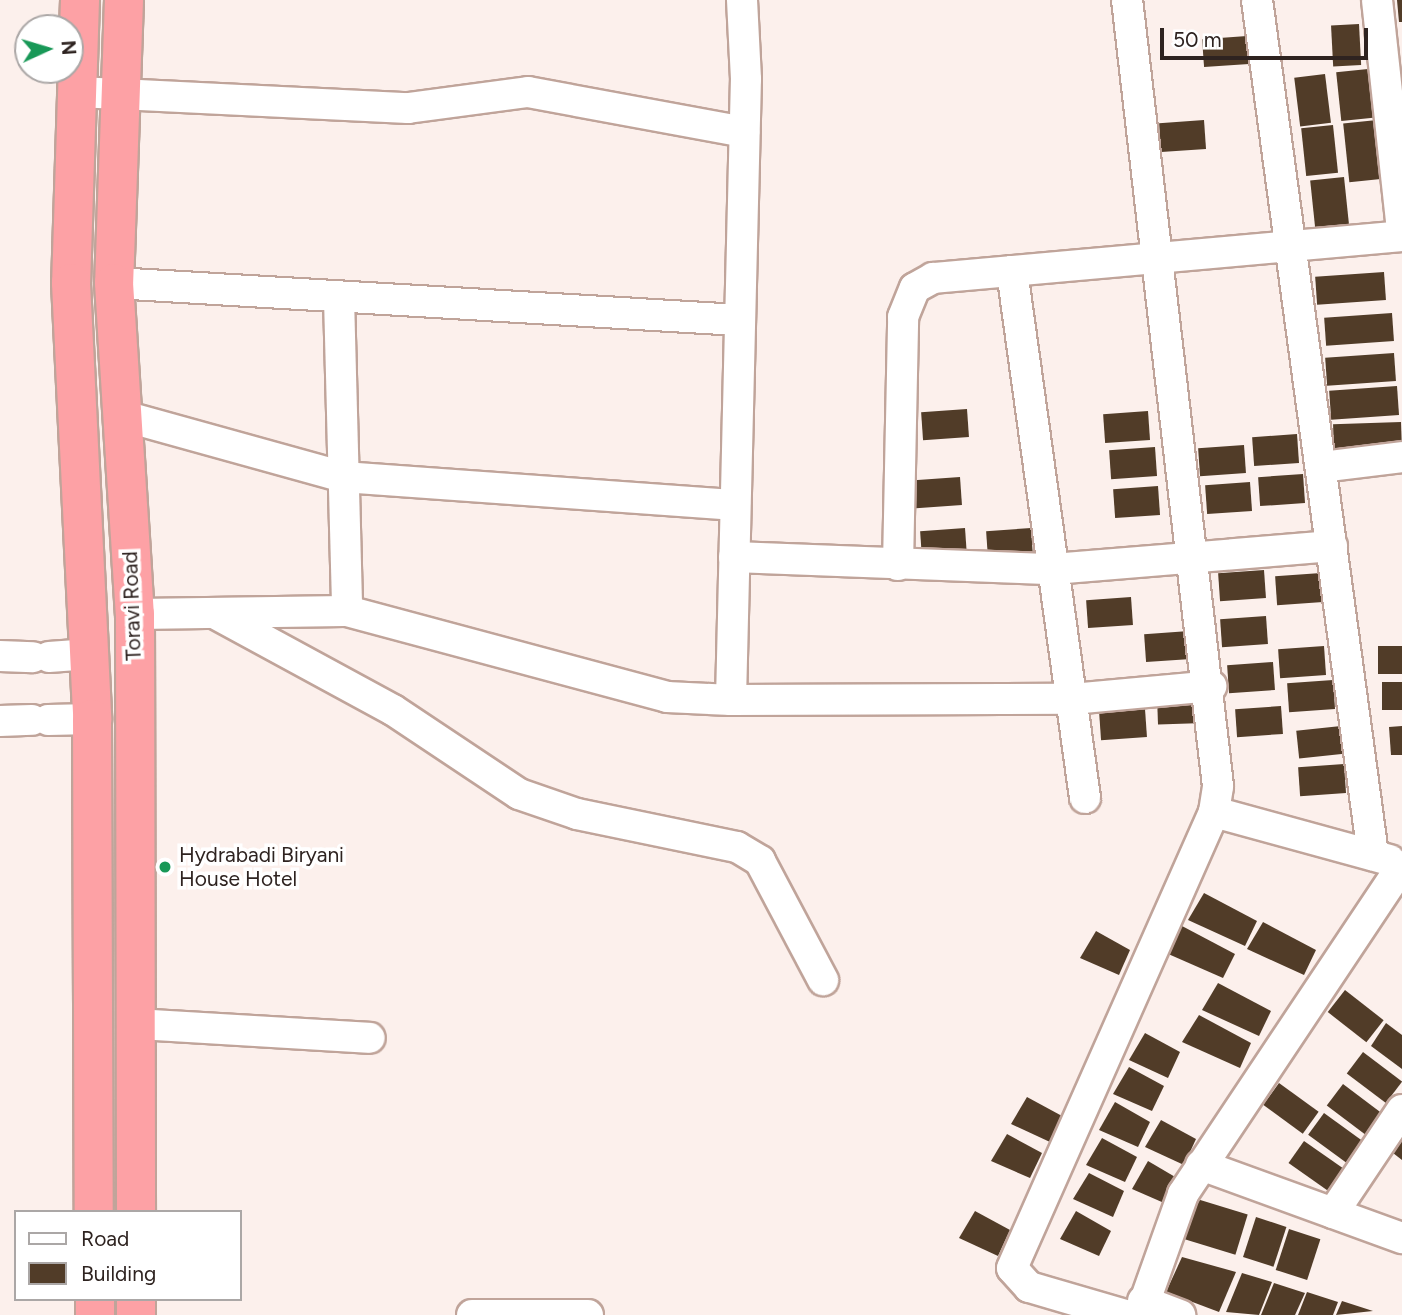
<!DOCTYPE html>
<html>
<head>
<meta charset="utf-8">
<style>
	body { margin:0 }
	#map { position:relative; width:1402px; height:1315px; overflow:hidden; background:#fcf0ec; font-family:Figtree,sans-serif }
	div>[style] { position:absolute }
	.building>* { inset:0; background:#513c28; transform-origin:0 0 }
	.roads { filter:drop-shadow(2px 0 #c0a49a) drop-shadow(-2px 0 #c0a49a) drop-shadow(0 2px #c0a49a) drop-shadow(0 -2px #c0a49a) }
	.minor>* { height:30px; margin:-15px; padding:0 15px; transform-origin:15px; border-radius:15px; background:#fff }
	.highway>* { height:38px; margin:-19px; padding:0 19px; transform-origin:19px; border-radius:19px; background:#fda1a5 }
	.dots>* { width:19px; height:19px; translate:-50% -50%; box-sizing:border-box; border:4px solid #fff; border-radius:50% }
	span { translate:-50% -50%; white-space:nowrap; text-align:center; line-height:1.15; -webkit-text-stroke:7px #fff; paint-order:stroke }
	.street-label { font-size:21px; color:#2e2320 }
	.poi-label { font-size:21px; color:#2e2320 }
	.left { translate:0 -50%; text-align:left }
	.legend { position:absolute; left:14px; top:1210px; width:228px; height:91px; box-sizing:border-box; background:#fff; border:2px solid #aba7a6; margin:0; padding:9px 12px; list-style:none; font-size:21px; color:#2e2320 }
	.legend li { display:flex; align-items:center; gap:14px; height:35px }
	.legend b { width:35px; border:2px solid #aba7a6 }
	.north { position:absolute; left:14px; top:14px; width:70px; height:70px; box-sizing:border-box; background:#fff; border:2px solid #aba7a6; border-radius:50%; rotate:86deg; font-size:19px; font-weight:700; line-height:28px; text-align:center; color:#2e2320 }
	.north::after { content:''; display:block; margin:auto; width:24px; height:32px; background:#189857; clip-path:polygon(50% 0,100% 100%,50% 72%,0 100%) }
	.scale { position:absolute; left:1160px; top:28px; width:208px; height:32px; box-sizing:border-box; border:4px solid #2e2320; border-top:0; padding-left:9px; font-size:21px; line-height:24px; white-space:nowrap; color:#2e2320; -webkit-text-stroke:5px #fff; paint-order:stroke }
</style>
</head>
<body>
<div id="map">
	<div class="building">
		<div style="clip-path:polygon(1397px 0,1402px 0,1402px 22px,1399px 22px)"></div>
		<div style="left:1359px;top:24px;width:41px;height:28px;rotate:87deg"></div>
		<div style="left:1247px;top:36px;width:28px;height:45px;rotate:86deg"></div>
		<div style="left:1368px;top:69px;width:49px;height:32px;rotate:84deg"></div>
		<div style="left:1325px;top:74px;width:49px;height:31px;rotate:83deg"></div>
		<div style="left:1204px;top:120px;width:29px;height:45px;rotate:86deg"></div>
		<div style="left:1377px;top:120px;width:59px;height:34px;rotate:84deg"></div>
		<div style="left:1333px;top:125px;width:48px;height:32px;rotate:84deg"></div>
		<div style="left:1344px;top:177px;width:58px;height:34px;rotate:84deg"></div>
		<div style="left:1384px;top:272px;width:28px;height:69px;rotate:86deg"></div>
		<div style="left:1392px;top:313px;width:28px;height:68px;rotate:86deg"></div>
		<div style="left:1394px;top:353px;width:28px;height:69px;rotate:86deg"></div>
		<div style="left:1397px;top:386px;width:29px;height:68px;rotate:86deg"></div>
		<div style="left:967px;top:409px;width:28px;height:46px;rotate:86deg"></div>
		<div style="left:1148px;top:411px;width:29px;height:45px;rotate:86deg"></div>
		<div style="left:1401px;top:422px;width:29px;height:68px;rotate:88deg"></div>
		<div style="left:1297px;top:434px;width:29px;height:45px;rotate:86deg"></div>
		<div style="left:1244px;top:445px;width:28px;height:46px;rotate:86deg"></div>
		<div style="left:1155px;top:447px;width:29px;height:46px;rotate:86deg"></div>
		<div style="left:1303px;top:474px;width:29px;height:45px;rotate:86deg"></div>
		<div style="left:960px;top:477px;width:28px;height:46px;rotate:86deg"></div>
		<div style="left:1250px;top:482px;width:29px;height:45px;rotate:86deg"></div>
		<div style="left:1158px;top:486px;width:29px;height:45px;rotate:86deg"></div>
		<div style="left:965px;top:528px;width:29px;height:45px;rotate:86deg"></div>
		<div style="left:1031px;top:528px;width:28px;height:45px;rotate:86deg"></div>
		<div style="left:1264px;top:570px;width:28px;height:46px;rotate:86deg"></div>
		<div style="left:1321px;top:573px;width:29px;height:46px;rotate:86deg"></div>
		<div style="left:1131px;top:597px;width:28px;height:45px;rotate:86deg"></div>
		<div style="left:1266px;top:616px;width:28px;height:46px;rotate:86deg"></div>
		<div style="left:1189px;top:631px;width:28px;height:45px;rotate:86deg"></div>
		<div style="left:1324px;top:646px;width:29px;height:46px;rotate:86deg"></div>
		<div style="left:1402px;top:646px;width:28px;height:24px;rotate:90deg"></div>
		<div style="left:1273px;top:662px;width:28px;height:46px;rotate:86deg"></div>
		<div style="left:1333px;top:680px;width:29px;height:46px;rotate:86deg"></div>
		<div style="left:1402px;top:682px;width:28px;height:20px;rotate:90deg"></div>
		<div style="left:1203px;top:695px;width:28px;height:46px;rotate:88deg"></div>
		<div style="left:1281px;top:706px;width:28px;height:46px;rotate:86deg"></div>
		<div style="left:1145px;top:709px;width:28px;height:46px;rotate:86deg"></div>
		<div style="left:1341px;top:726px;width:28px;height:45px;rotate:84deg"></div>
		<div style="clip-path:polygon(1402px 726px,1402px 755px,1391px 755px,1389px 727px)"></div>
		<div style="left:1344px;top:764px;width:29px;height:46px;rotate:86deg"></div>
		<div style="clip-path:polygon(1204px 893px,1257px 921px,1245px 946px,1188px 920px)"></div>
		<div style="clip-path:polygon(1263px 922px,1316px 950px,1304px 975px,1247px 949px)"></div>
		<div style="clip-path:polygon(1182px 926px,1235px 954px,1223px 978px,1166px 953px)"></div>
		<div style="clip-path:polygon(1096px 931px,1130px 950px,1119px 975px,1080px 958px)"></div>
		<div style="clip-path:polygon(1218px 983px,1271px 1011px,1259px 1036px,1202px 1010px)"></div>
		<div style="left:1345px;top:990px;width:49px;height:28px;rotate:38deg"></div>
		<div style="clip-path:polygon(1199px 1015px,1251px 1043px,1240px 1068px,1182px 1042px)"></div>
		<div style="clip-path:polygon(1386px 1023px,1402px 1035px,1402px 1069px,1371px 1046px)"></div>
		<div style="clip-path:polygon(1145px 1033px,1180px 1052px,1168px 1078px,1129px 1060px)"></div>
		<div style="left:1363px;top:1052px;width:49px;height:27px;rotate:37deg"></div>
		<div style="clip-path:polygon(1129px 1067px,1164px 1086px,1152px 1111px,1113px 1094px)"></div>
		<div style="left:1279px;top:1083px;width:49px;height:27px;rotate:36deg"></div>
		<div style="left:1343px;top:1084px;width:49px;height:27px;rotate:37deg"></div>
		<div style="clip-path:polygon(1027px 1097px,1062px 1116px,1050px 1142px,1011px 1124px)"></div>
		<div style="clip-path:polygon(1115px 1102px,1150px 1122px,1138px 1147px,1099px 1130px)"></div>
		<div style="left:1324px;top:1113px;width:49px;height:27px;rotate:36deg"></div>
		<div style="clip-path:polygon(1161px 1120px,1196px 1139px,1184px 1165px,1145px 1147px)"></div>
		<div style="clip-path:polygon(1007px 1134px,1042px 1153px,1030px 1178px,991px 1161px)"></div>
		<div style="clip-path:polygon(1102px 1138px,1137px 1157px,1125px 1182px,1086px 1165px)"></div>
		<div style="left:1304px;top:1141px;width:49px;height:27px;rotate:35deg"></div>
		<div style="clip-path:polygon(1402px 1141px,1402px 1160px,1393px 1153px)"></div>
		<div style="clip-path:polygon(1148px 1161px,1182px 1181px,1171px 1206px,1132px 1189px)"></div>
		<div style="clip-path:polygon(1089px 1173px,1124px 1191px,1113px 1217px,1073px 1199px)"></div>
		<div style="left:1197px;top:1199px;width:53px;height:42px;rotate:17deg"></div>
		<div style="clip-path:polygon(975px 1211px,1010px 1230px,998px 1256px,959px 1238px)"></div>
		<div style="clip-path:polygon(1076px 1211px,1111px 1231px,1099px 1256px,1060px 1239px)"></div>
		<div style="left:1256px;top:1217px;width:32px;height:42px;rotate:18deg"></div>
		<div style="left:1289px;top:1229px;width:33px;height:43px;rotate:18deg"></div>
		<div style="clip-path:polygon(1182px 1257px,1236px 1272px,1219px 1312px,1166px 1292px)"></div>
		<div style="clip-path:polygon(1242px 1273px,1272px 1282px,1259px 1315px,1226px 1312px)"></div>
		<div style="clip-path:polygon(1274px 1283px,1305px 1293px,1295px 1315px,1261px 1315px)"></div>
		<div style="clip-path:polygon(1307px 1292px,1338px 1302px,1333px 1315px,1298px 1315px)"></div>
		<div style="clip-path:polygon(1342px 1301px,1373px 1311px,1336px 1315px)"></div>
	</div>
	<div class="roads">
		<div class="minor">
			<div style="left:1257px;top:0;width:863px;rotate:82.27deg"></div>
			<div style="left:1377px;top:0;width:232px;rotate:83.8deg"></div>
			<div style="left:78px;top:92px;width:330px;rotate:2.8deg"></div>
			<div style="left:408px;top:108px;width:121px;rotate:-7.6deg"></div>
			<div style="left:528px;top:92px;width:220px;rotate:10.5deg"></div>
			<div style="left:1012px;top:271px;width:532px;rotate:82.11deg"></div>
			<div style="left:114px;top:283px;width:626px;rotate:3.39deg"></div>
			<div style="left:339px;top:298px;width:313px;rotate:88.5deg"></div>
			<div style="left:120px;top:415px;width:232px;rotate:15.5deg"></div>
			<div style="left:344px;top:477px;width:392px;rotate:4.1deg"></div>
			<div style="left:1321px;top:467px;width:82px;rotate:-7deg"></div>
			<div style="left:734px;top:557px;width:319px;rotate:2.2deg"></div>
			<div style="left:1053px;top:569px;width:280px;rotate:-4.7deg"></div>
			<div style="left:898px;top:565px;width:248px;rotate:-88.8deg"></div>
			<div style="left:903px;top:317px;width:31px;rotate:-68deg"></div>
			<div style="left:915px;top:288px;width:21px;rotate:-29deg"></div>
			<div style="left:933px;top:278px;width:471px;rotate:-5.1deg"></div>
			<div style="left:135px;top:614px;width:212px;rotate:-0.8deg"></div>
			<div style="left:347px;top:611px;width:331px;rotate:15deg"></div>
			<div style="left:667px;top:697px;width:64px;rotate:2.7deg"></div>
			<div style="left:731px;top:700px;width:621px;rotate:-88.62deg"></div>
			<div style="left:746px;top:79px;width:79px;rotate:-92.9deg"></div>
			<div style="left:218px;top:615px;width:199px;rotate:28.5deg"></div>
			<div style="left:393px;top:710px;width:151px;rotate:33.7deg"></div>
			<div style="left:519px;top:794px;width:61px;rotate:19deg"></div>
			<div style="left:577px;top:814px;width:163px;rotate:11.7deg"></div>
			<div style="left:737px;top:847px;width:27px;rotate:31deg"></div>
			<div style="left:760px;top:861px;width:135px;rotate:62.1deg"></div>
			<div style="left:0;top:656px;width:33px;rotate:2deg"></div>
			<div style="left:49px;top:657px;width:41px;rotate:-4.2deg"></div>
			<div style="left:731px;top:700px;width:341px;rotate:-0.2deg"></div>
			<div style="left:1072px;top:699px;width:140px;rotate:-5.3deg"></div>
			<div style="left:48px;top:720px;width:44px;rotate:-1.3deg"></div>
			<div style="left:0;top:721px;width:32px;rotate:-2deg"></div>
			<div style="left:1214px;top:812px;width:182px;rotate:15.3deg"></div>
			<div style="left:137px;top:1024px;width:233px;rotate:3.4deg"></div>
			<div style="left:1201px;top:1165px;width:214px;rotate:20deg"></div>
			<div style="left:1333px;top:1213px;width:124px;rotate:-56.2deg"></div>
			<div style="left:1143px;top:1301px;width:40px;rotate:21deg"></div>
			<div style="left:472px;top:1315px;width:116px"></div>
			<div style="left:1125px;top:1315px;width:100px;rotate:-163.7deg"></div>
			<div style="left:1029px;top:1287px;width:25px;rotate:-132deg"></div>
			<div style="left:1012px;top:1268px;width:499px;rotate:-66.1deg"></div>
			<div style="left:1214px;top:812px;width:26px;rotate:-81deg"></div>
			<div style="left:1218px;top:786px;width:791px;rotate:-96.6deg"></div>
			<div style="left:1140px;top:1315px;width:128px;rotate:-70.4deg"></div>
			<div style="left:1183px;top:1194px;width:394px;rotate:-56.3deg"></div>
		</div>
		<div class="highway">
			<div style="left:80px;top:0;width:283px;rotate:91.8deg"></div>
			<div style="left:71px;top:283px;width:437px;rotate:87.2deg"></div>
			<div style="left:92px;top:719px;width:493px;rotate:89.8deg"></div>
			<div style="left:124px;top:0;width:283px;rotate:92deg"></div>
			<div style="left:114px;top:283px;width:332px;rotate:86.4deg"></div>
			<div style="left:135px;top:614px;width:598px;rotate:89.9deg"></div>
			<div style="left:95px;top:1299px;width:16px;rotate:90deg"></div>
			<div style="left:136px;top:1315px;width:16px;rotate:-90deg"></div>
		</div>
	</div>
	<div class="dots">
		<div style="left:165px;top:867px;background:#189857"></div>
	</div>
	<div class="street-label">
		<span style="left:132px;top:606px;rotate:-92deg">Toravi Road</span>
	</div>
	<div class="poi-label">
		<span class="left" style="left:179px;top:867px">Hydrabadi Biryani<br>House Hotel</span>
	</div>
	<ul class="legend">
	<li><b style="height:9px;background:#fff"></b>Road</li>
	<li><b style="height:19px;background:#513c28"></b>Building</li>
	</ul>
	<div class="north">N</div>
	<div class="scale">50 m</div>
</div>
</body>
</html>
